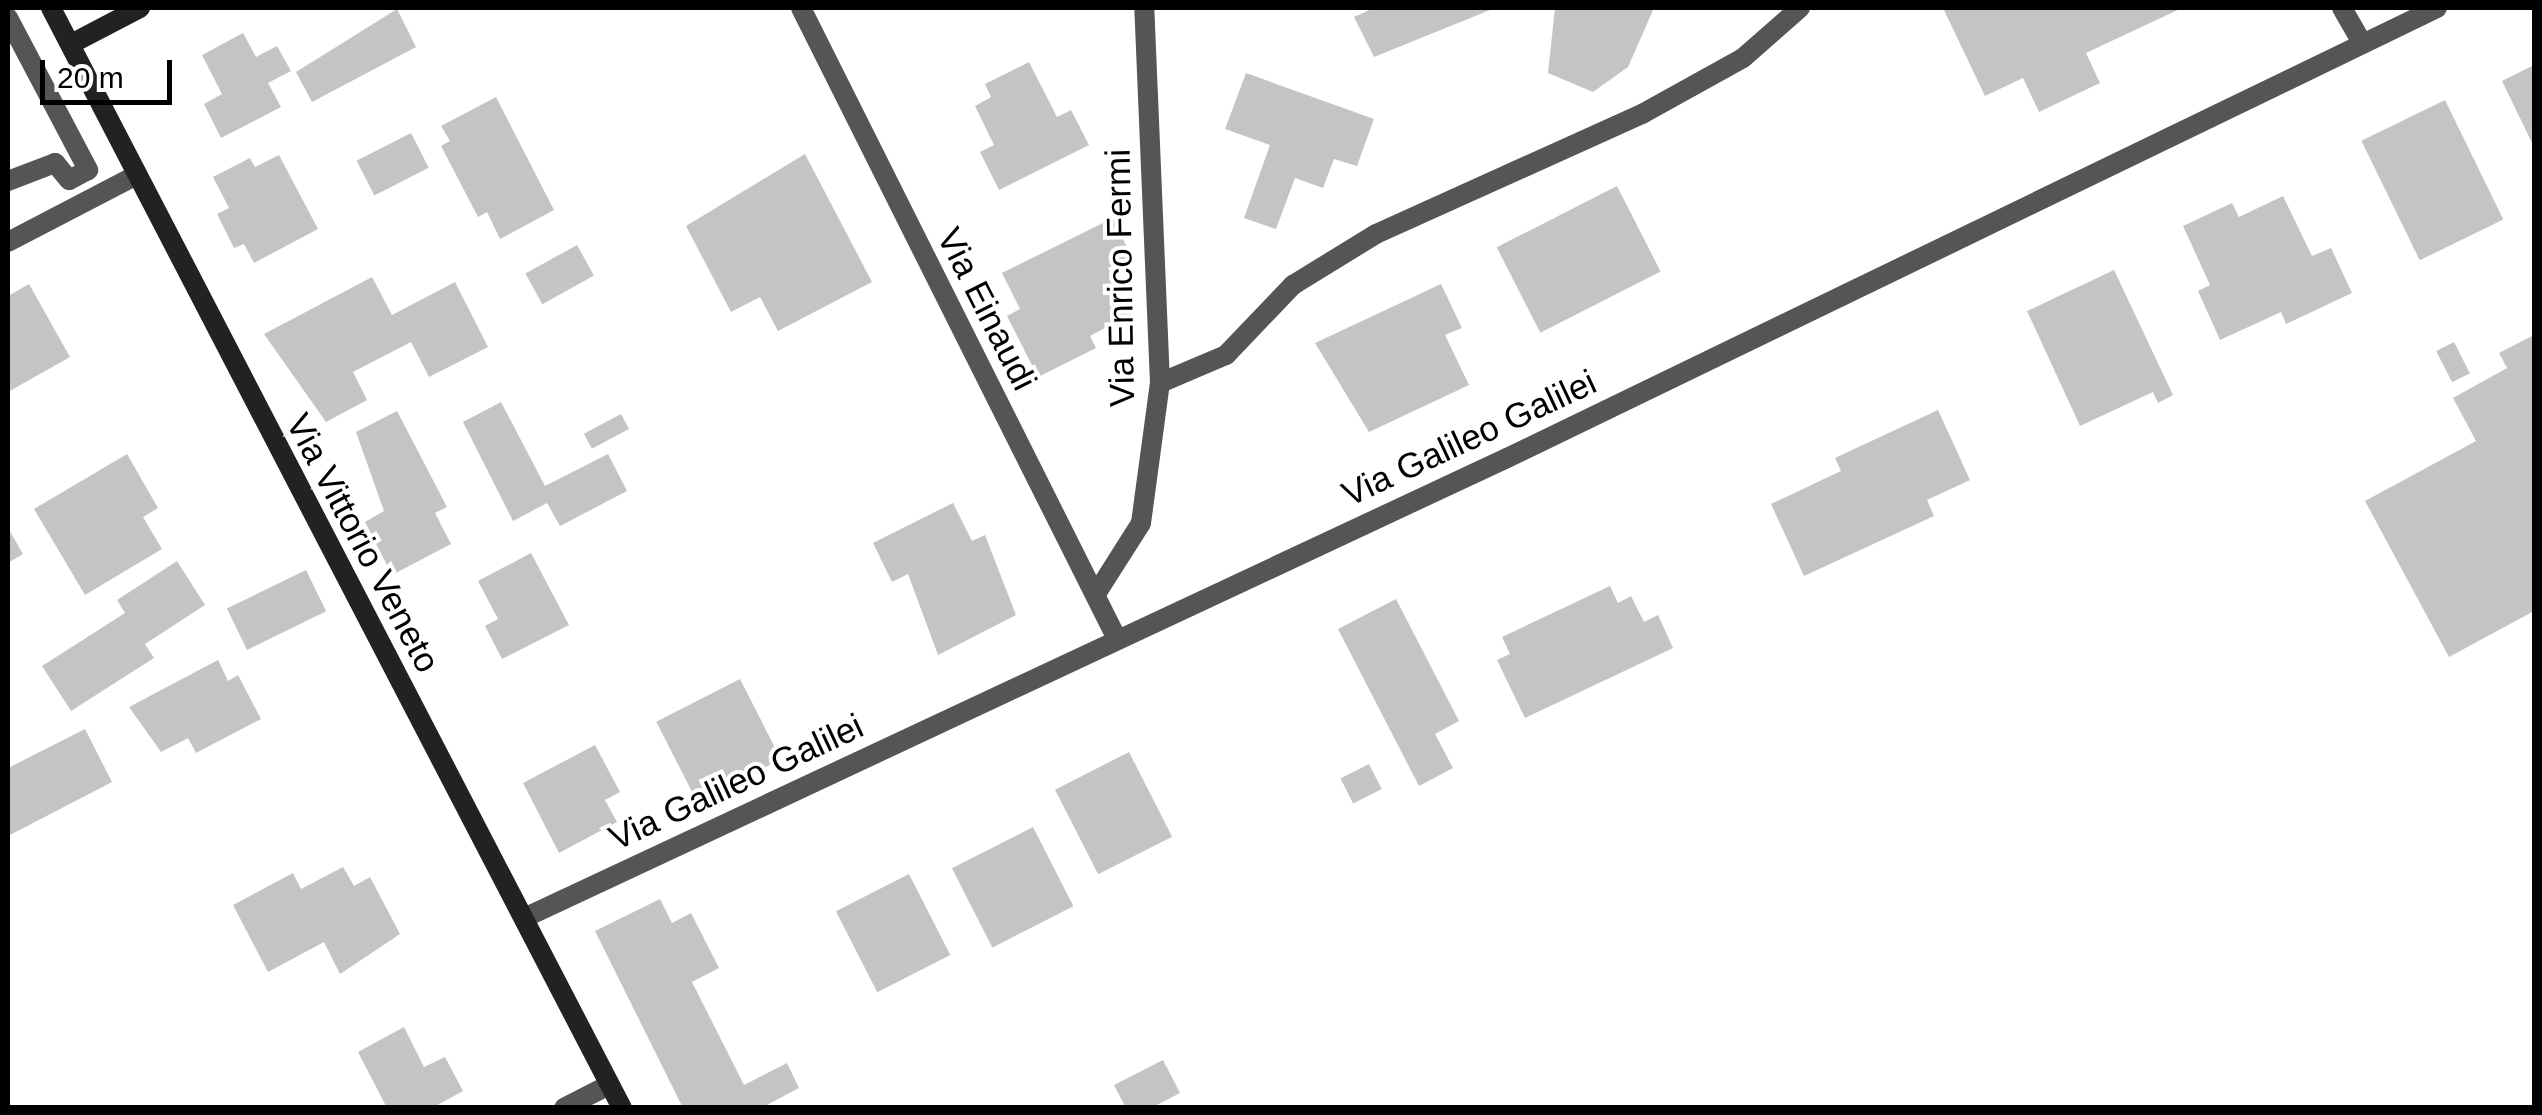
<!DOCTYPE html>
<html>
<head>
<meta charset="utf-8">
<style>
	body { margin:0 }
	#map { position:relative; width:2542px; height:1115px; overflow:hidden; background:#fff; font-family:Helvetica,sans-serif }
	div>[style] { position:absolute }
	.building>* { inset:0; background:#c4c4c4; transform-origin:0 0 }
	.street>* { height:20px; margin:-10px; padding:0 10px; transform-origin:10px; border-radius:10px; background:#555 }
	.secondary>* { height:20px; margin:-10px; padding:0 10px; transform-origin:10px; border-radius:10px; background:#222 }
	span { translate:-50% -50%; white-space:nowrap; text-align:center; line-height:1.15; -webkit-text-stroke:8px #fff; paint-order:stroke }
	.street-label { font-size:35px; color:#000 }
	.frame { position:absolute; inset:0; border:10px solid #000; pointer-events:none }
	.scale { position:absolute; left:40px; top:60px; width:132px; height:45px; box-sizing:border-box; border:5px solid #000; border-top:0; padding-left:12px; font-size:30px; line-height:35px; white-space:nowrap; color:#000; -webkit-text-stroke:8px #fff; paint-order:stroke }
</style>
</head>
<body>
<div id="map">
	<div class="building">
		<div style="clip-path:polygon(1374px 8px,1495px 8px,1374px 57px,1354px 17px)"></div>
		<div style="clip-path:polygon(1555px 8px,1654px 8px,1628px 67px,1593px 92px,1548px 73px)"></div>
		<div style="clip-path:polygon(1943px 8px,2182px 8px,2086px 53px,2100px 83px,2039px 112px,2023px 78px,1985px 96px)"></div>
		<div style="clip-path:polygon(397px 9px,416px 47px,312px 102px,296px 72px)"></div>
		<div style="clip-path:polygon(243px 33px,256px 57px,277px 46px,291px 71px,268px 83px,281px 107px,221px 138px,204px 104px,222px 94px,202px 55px)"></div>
		<div style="clip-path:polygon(1029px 62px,1057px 117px,1071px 110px,1089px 145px,999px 190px,980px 152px,994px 145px,975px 106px,991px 97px,985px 84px)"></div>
		<div style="clip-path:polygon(2534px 65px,2534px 147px,2502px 81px)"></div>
		<div style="clip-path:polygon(1246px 73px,1374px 119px,1357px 166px,1334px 159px,1323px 188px,1295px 178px,1276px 229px,1244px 218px,1270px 145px,1225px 129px)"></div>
		<div style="clip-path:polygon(496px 97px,554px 210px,500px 239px,487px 212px,478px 217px,441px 146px,450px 141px,441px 126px)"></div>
		<div style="left:2445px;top:100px;width:133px;height:93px;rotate:64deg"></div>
		<div style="left:411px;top:133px;width:39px;height:61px;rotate:63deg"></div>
		<div style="clip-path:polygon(805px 154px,872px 282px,778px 331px,760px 297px,731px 312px,686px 226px)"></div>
		<div style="clip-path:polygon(279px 155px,318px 229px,254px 263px,244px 244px,234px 248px,217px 214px,229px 208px,213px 177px,250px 158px,255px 167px)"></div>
		<div style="left:1617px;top:186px;width:96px;height:135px;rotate:63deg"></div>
		<div style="clip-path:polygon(2283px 196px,2312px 256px,2331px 248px,2352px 293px,2286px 324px,2281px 312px,2220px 340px,2198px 291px,2210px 285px,2183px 226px,2232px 203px,2239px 217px)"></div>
		<div style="clip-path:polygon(1113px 218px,1131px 256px,1108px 268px,1131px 314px,1090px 336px,1096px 348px,1038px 377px,1007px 316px,1020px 309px,1002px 273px)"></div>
		<div style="left:577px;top:245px;width:35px;height:59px;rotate:61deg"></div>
		<div style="clip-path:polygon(2114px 270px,2173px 395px,2158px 403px,2153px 392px,2080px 426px,2027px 311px)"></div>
		<div style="clip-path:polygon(372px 277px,392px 315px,455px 282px,488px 347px,429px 377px,411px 342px,353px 372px,367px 400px,326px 422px,264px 334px)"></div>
		<div style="clip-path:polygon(29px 284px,70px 357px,8px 392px,8px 296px)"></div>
		<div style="clip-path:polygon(1441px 284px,1462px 328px,1445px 335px,1469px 385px,1369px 432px,1315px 343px)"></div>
		<div style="clip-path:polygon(2534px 335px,2534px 611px,2449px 657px,2365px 501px,2476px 441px,2453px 398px,2507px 368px,2499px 353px)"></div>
		<div style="left:2454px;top:342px;width:35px;height:20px;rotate:63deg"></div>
		<div style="clip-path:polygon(501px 402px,545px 486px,608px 454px,627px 491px,560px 526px,547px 503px,513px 521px,463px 422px)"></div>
		<div style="clip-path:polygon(1938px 410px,1970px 480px,1927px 500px,1934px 516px,1804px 576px,1771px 504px,1841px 471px,1835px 458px)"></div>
		<div style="clip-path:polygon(397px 411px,447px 507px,435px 513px,451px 544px,392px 575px,365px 522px,384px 511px,356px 432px)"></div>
		<div style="left:621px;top:414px;width:17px;height:42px;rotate:62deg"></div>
		<div style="clip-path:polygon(127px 454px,158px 508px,143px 517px,162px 549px,85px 595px,34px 509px)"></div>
		<div style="clip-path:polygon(953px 503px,972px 541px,985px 535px,1016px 615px,938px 655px,908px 574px,892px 582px,873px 543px)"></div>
		<div style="clip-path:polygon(8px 528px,23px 554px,8px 563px)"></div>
		<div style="clip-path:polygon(531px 553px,569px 625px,502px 659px,485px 626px,498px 619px,478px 581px)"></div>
		<div style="clip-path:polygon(177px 561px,205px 605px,145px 644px,154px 658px,71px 711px,42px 666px,125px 613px,117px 600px)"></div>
		<div style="left:306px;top:570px;width:46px;height:88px;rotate:64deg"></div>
		<div style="clip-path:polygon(1610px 586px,1618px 603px,1631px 596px,1644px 622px,1658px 615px,1673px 648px,1525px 718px,1497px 660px,1510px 654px,1502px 637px)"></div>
		<div style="clip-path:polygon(1396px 599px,1459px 721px,1435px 734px,1453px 768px,1419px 786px,1338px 629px)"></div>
		<div style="clip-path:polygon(218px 660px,228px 681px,238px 675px,261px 719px,196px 753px,188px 738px,161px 752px,129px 707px)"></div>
		<div style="left:740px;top:679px;width:90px;height:94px;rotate:63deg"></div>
		<div style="clip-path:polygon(85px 729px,112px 782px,8px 836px,8px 768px)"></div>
		<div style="clip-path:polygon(595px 745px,620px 792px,605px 800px,617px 822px,559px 853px,523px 783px)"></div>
		<div style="left:1129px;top:752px;width:95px;height:83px;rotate:63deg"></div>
		<div style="left:1369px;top:764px;width:28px;height:32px;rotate:63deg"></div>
		<div style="left:1033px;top:827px;width:89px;height:91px;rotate:63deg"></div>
		<div style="clip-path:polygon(343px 867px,354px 886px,370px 877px,400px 934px,340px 974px,324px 942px,268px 972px,233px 905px,293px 873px,301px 889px)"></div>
		<div style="left:909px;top:874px;width:91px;height:82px;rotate:63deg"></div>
		<div style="clip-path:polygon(660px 899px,672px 923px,691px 913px,719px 968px,692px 982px,744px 1085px,787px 1063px,799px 1088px,761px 1108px,683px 1108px,595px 931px)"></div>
		<div style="clip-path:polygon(404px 1027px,424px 1067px,445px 1057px,463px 1091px,432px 1108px,387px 1108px,358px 1052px)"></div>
		<div style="clip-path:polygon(1163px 1060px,1180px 1093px,1151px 1108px,1126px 1108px,1114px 1085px)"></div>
	</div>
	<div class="street">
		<div style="left:801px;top:8px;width:706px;rotate:63.4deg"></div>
		<div style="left:2342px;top:8px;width:38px;rotate:60deg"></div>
		<div style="left:8px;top:18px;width:172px;rotate:62.2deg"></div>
		<div style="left:88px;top:170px;width:21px;rotate:152deg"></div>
		<div style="left:69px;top:180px;width:22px;rotate:-129deg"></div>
		<div style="left:55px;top:163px;width:50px;rotate:159deg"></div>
		<div style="left:8px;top:242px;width:141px;rotate:-27.5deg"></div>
		<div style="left:1160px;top:383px;width:72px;rotate:-23deg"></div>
		<div style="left:1226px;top:355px;width:97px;rotate:-46.3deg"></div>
		<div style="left:1293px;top:285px;width:97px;rotate:-31.6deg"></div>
		<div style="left:1376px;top:234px;width:292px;rotate:-24.3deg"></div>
		<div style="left:1642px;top:114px;width:115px;rotate:-29deg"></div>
		<div style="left:1743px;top:58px;width:76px;rotate:-41.3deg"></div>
		<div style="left:1096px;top:594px;width:84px;rotate:-57.6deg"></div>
		<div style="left:1141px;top:523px;width:141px;rotate:-82.3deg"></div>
		<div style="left:1160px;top:383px;width:375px;rotate:-92.4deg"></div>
		<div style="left:524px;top:918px;width:1085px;rotate:-25.08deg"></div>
		<div style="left:1507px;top:458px;width:1033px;rotate:-25.82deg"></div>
		<div style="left:564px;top:1108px;width:51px;rotate:-27.1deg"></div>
	</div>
	<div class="secondary">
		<div style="left:51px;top:8px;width:1239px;rotate:62.57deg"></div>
		<div style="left:71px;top:44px;width:78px;rotate:-27.6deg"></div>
	</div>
	<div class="street-label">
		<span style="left:1120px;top:278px;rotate:-91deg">Via Enrico Fermi</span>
		<span style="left:987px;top:309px;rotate:63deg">Via Einaudi</span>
		<span style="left:1469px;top:438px;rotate:-25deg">Via Galileo Galilei</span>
		<span style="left:363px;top:543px;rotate:62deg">Via Vittorio Veneto</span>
		<span style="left:736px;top:782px;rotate:-25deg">Via Galileo Galilei</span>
	</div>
	<div class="frame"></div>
	<div class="scale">20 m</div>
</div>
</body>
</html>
